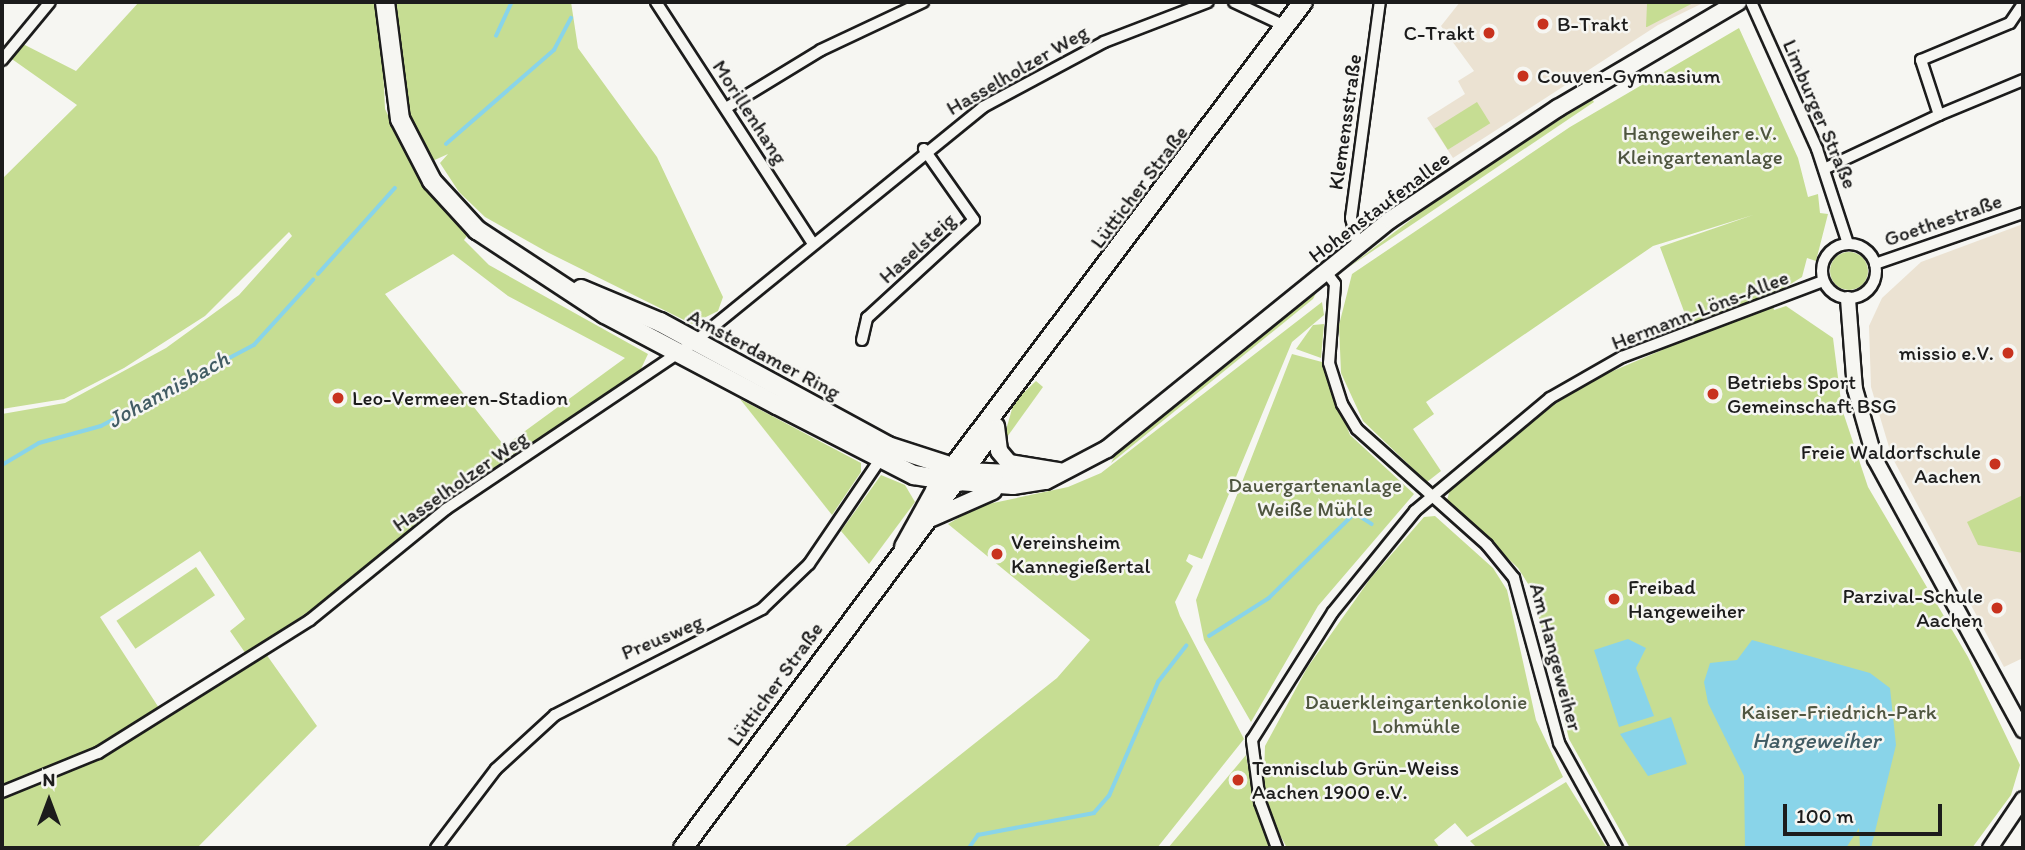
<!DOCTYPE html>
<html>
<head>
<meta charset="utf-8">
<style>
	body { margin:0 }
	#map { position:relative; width:2025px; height:850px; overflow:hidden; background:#f6f6f2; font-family:Itim,sans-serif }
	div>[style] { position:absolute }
	.built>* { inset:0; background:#ebe2d2 }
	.green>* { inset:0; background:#c6dd93; transform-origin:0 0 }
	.round { border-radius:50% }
	.water>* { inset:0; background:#89d4e9 }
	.stream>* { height:3.5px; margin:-1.75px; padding:0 1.75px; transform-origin:1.75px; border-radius:1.75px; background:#89d4e9 }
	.roads { filter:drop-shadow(2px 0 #1c1c1c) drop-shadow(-2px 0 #1c1c1c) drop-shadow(0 2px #1c1c1c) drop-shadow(0 -2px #1c1c1c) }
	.minor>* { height:10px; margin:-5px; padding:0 5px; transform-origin:5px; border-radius:5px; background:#f6f6f2 }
	.minor>.ring { margin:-5px; padding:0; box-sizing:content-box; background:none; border:10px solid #f6f6f2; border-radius:50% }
	.tertiary>* { height:14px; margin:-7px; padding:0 7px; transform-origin:7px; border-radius:7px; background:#f6f6f2 }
	.secondary>* { height:16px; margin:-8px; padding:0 8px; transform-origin:8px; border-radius:8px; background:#f6f6f2 }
	.primary>* { height:18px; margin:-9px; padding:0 9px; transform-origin:9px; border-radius:9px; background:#f6f6f2 }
	.dots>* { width:19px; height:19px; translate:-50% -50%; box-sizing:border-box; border:4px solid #f6f6f2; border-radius:50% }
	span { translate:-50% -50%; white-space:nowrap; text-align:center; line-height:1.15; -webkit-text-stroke:5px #f6f6f2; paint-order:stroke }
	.poi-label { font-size:21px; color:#1c1c1c }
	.left { translate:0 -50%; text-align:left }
	.right { translate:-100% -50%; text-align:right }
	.street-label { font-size:21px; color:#1c1c1c }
	.park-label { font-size:21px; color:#4f5640 }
	.water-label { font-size:23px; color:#425c64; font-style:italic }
	.frame { position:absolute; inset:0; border:4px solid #1c1c1c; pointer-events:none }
	.north { position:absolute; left:14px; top:766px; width:70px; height:70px; -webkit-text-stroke:5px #f6f6f2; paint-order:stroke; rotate:0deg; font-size:19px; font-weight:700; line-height:28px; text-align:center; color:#1c1c1c }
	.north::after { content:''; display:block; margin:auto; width:24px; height:32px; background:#1c1c1c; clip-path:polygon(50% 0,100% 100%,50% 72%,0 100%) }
	.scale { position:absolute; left:1783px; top:804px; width:159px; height:32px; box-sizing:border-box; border:4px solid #1c1c1c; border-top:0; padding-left:9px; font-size:21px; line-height:24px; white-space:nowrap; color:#1c1c1c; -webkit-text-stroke:5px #f6f6f2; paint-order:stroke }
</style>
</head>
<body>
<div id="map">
	<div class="built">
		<div style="clip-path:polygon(1460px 2px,1705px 2px,1658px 25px,1453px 158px,1427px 118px,1465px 94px,1458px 81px,1474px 71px,1441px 26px)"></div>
		<div style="clip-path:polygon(2023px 224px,2023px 658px,2004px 667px,1892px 457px,1871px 387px,1869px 326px,1882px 298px,1921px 262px)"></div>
	</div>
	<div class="green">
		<div style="clip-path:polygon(139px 2px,380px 2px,385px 109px,416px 172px,469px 233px,464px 240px,489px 265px,648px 354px,639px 373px,515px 456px,506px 445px,625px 358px,508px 296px,453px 254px,385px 294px,514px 458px,420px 521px,352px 582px,246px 654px,230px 631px,245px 619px,200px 551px,100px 617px,159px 708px,95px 750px,2px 789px,2px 414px,65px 403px,166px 348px,239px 295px,292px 236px,289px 232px,205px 316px,124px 368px,64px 399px,2px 409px,2px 179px,77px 105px,9px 57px,21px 43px,76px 71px)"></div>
		<div style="clip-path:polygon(392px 2px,571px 2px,578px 48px,657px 157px,723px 297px,718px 311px,692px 324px,547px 252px,485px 217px,459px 192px,440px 163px,448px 154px,428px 163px,406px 113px)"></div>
		<div style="clip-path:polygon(1695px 2px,1647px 27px,1646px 27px,1647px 4px)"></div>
		<div style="clip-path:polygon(1739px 28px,1798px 158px,1808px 197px,1818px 194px,1820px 213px,1828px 214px,1816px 261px,1807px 258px,1802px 277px,1771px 296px,1774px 310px,1786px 306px,1833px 338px,1842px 409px,1868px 487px,1968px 657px,2020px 765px,2011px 795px,1972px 848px,1630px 848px,1569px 739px,1532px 590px,1518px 568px,1447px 500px,1451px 486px,1524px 424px,1592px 380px,1662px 350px,1688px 322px,1660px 247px,1753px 215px,1653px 246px,1426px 402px,1434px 414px,1413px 429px,1441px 471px,1427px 482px,1363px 421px,1341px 373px,1339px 325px,1352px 274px,1570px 127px)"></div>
		<div style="clip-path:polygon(1592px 99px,1594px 102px,1346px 269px,1450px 190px)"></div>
		<div style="left:1477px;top:102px;width:25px;height:50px;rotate:58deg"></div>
		<div class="round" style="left:1830px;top:252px;width:38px;height:38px"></div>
		<div style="clip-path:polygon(1316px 293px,1313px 299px,1111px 463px,1119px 448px)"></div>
		<div style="clip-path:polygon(1322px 302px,1324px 315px,1292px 342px,1202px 559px,1189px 554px,1186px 561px,1193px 566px,1175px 602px,1180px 616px,1244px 739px,1157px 848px,843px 848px,1057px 678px,1090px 640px,948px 524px,979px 506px,1068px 487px,1101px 473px)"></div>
		<div style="clip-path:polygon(1324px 324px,1321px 358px,1296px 349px,1313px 325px)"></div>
		<div style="clip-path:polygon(1292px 354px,1322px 362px,1350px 435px,1414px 494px,1318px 606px,1251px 722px,1204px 640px,1196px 600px)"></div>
		<div style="clip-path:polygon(1036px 381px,1043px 387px,1002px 444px,1014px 402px)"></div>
		<div style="clip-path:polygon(740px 399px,861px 463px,861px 472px,832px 515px)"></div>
		<div style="clip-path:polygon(881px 475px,905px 485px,915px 502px,869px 564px,841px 531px)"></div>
		<div style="clip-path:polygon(2023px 495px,2023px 553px,1978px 545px,1967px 522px)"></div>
		<div style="clip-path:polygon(1435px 516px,1493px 568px,1507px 590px,1536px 720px,1563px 777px,1467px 837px,1455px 823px,1434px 840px,1440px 848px,1287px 848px,1263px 804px,1265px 746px,1307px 668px,1370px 579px,1424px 517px)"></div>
		<div style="left:196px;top:567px;width:34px;height:96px;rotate:56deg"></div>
		<div style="clip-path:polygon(266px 654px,317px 726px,197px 848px,2px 848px,2px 796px,100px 755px)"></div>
		<div style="clip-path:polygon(1246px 755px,1255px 805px,1275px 848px,1168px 848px)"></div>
		<div style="clip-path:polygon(1566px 782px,1607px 848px,1477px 848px,1470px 841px)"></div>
	</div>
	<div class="water">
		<div style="clip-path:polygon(1628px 639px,1646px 648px,1636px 668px,1654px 716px,1619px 727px,1594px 650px)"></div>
		<div style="clip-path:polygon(1752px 640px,1870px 673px,1890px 688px,1896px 745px,1871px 848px,1860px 848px,1859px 828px,1846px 848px,1745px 848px,1744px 776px,1708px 703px,1704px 682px,1710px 663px,1737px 660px)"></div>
		<div style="clip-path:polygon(1671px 717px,1687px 764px,1648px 776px,1620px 734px)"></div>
	</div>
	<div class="stream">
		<div style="left:496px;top:36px;width:38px;rotate:-65deg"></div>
		<div style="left:446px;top:144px;width:143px;rotate:-41deg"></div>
		<div style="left:554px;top:50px;width:36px;rotate:-62deg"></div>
		<div style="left:318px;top:274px;width:115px;rotate:-48.2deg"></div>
		<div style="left:2px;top:465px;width:43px;rotate:-30.7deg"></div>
		<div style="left:39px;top:443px;width:64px;rotate:-15.3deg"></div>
		<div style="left:101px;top:426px;width:173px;rotate:-27.9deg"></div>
		<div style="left:254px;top:345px;width:88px;rotate:-47.8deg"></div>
		<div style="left:1209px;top:636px;width:71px;rotate:-32.3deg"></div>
		<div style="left:1269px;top:598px;width:121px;rotate:-44.7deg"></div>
		<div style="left:1355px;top:513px;width:20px;rotate:33deg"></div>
		<div style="left:969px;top:848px;width:16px;rotate:-55deg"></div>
		<div style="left:978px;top:835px;width:118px;rotate:-10.7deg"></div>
		<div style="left:1094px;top:813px;width:23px;rotate:-49deg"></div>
		<div style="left:1109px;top:796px;width:124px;rotate:-66.7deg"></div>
		<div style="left:1158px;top:682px;width:46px;rotate:-52.1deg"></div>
	</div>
	<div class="roads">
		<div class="minor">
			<div style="left:656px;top:2px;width:288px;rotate:57deg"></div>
			<div style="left:1234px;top:2px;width:56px;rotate:25.2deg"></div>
			<div style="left:1751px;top:2px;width:161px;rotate:65.8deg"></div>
			<div style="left:1817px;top:149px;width:100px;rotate:71.9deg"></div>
			<div style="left:2px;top:60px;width:75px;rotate:-50.4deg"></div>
			<div style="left:726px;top:108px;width:111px;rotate:-31.4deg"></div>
			<div style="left:821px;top:50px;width:113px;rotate:-25.2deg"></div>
			<div style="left:1939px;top:115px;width:91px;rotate:-22.6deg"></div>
			<div style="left:1824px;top:169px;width:127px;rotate:-25.2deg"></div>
			<div style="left:1939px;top:115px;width:58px;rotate:-108.1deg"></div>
			<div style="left:1921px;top:60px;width:96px;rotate:-22.6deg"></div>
			<div style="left:2010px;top:23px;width:23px;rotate:-56deg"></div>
			<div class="ring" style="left:1822px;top:244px;width:44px;height:44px"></div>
			<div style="left:1358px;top:246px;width:29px;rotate:-104deg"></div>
			<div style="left:1351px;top:218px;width:218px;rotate:-82.4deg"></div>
			<div style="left:1875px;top:264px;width:157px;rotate:-19deg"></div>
			<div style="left:1326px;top:272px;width:15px;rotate:53deg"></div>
			<div style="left:1335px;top:284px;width:79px;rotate:94.3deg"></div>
			<div style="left:1329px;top:363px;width:43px;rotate:72.4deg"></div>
			<div style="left:1342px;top:404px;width:29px;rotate:59deg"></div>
			<div style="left:1357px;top:429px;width:174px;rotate:41.7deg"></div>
			<div style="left:1487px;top:545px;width:43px;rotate:50.7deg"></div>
			<div style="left:1514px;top:578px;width:171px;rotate:74.7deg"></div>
			<div style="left:1559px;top:743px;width:120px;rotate:61.1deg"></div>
			<div style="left:862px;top:340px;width:23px;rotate:-77deg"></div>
			<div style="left:867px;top:318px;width:145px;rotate:-42.5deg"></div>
			<div style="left:974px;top:220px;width:87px;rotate:-125.2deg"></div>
			<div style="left:2px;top:792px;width:104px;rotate:-22.1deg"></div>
			<div style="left:98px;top:753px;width:250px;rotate:-32.1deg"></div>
			<div style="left:310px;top:620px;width:176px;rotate:-39.2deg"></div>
			<div style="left:446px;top:509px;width:298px;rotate:-33.9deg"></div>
			<div style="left:693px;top:343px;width:374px;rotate:-39.1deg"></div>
			<div style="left:983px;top:107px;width:137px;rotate:-28.2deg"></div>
			<div style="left:1104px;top:42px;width:111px;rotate:-21deg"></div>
			<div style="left:436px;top:848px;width:99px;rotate:-52.8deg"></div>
			<div style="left:496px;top:769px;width:80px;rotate:-42.5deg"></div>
			<div style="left:555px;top:715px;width:233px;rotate:-27.1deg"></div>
			<div style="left:762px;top:609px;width:65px;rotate:-43.8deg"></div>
			<div style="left:809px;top:564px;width:132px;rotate:-55.8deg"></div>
			<div style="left:1277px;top:848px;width:49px;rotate:-110.3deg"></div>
			<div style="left:1260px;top:802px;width:63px;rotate:-97.4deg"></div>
			<div style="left:1252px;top:740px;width:151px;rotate:-57.7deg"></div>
			<div style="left:1333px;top:612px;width:130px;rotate:-50.9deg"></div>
			<div style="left:1415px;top:511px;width:176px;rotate:-39.9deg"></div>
			<div style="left:1550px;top:398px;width:83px;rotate:-29.7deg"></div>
			<div style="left:1622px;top:357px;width:215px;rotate:-20.7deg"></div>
		</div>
		<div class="tertiary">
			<div style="left:1848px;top:299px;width:90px;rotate:85.6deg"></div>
			<div style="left:1855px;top:389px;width:73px;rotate:74.1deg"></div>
			<div style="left:1875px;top:459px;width:309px;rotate:61.4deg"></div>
			<div style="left:1990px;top:848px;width:59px;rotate:-56deg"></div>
		</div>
		<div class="secondary">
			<div style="left:996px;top:426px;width:25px;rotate:83deg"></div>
			<div style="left:999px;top:451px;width:16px;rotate:50deg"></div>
			<div style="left:1009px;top:463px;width:51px;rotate:9.1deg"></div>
			<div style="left:966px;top:471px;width:67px;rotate:2.6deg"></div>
			<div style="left:958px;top:482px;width:55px;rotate:4.2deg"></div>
			<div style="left:1013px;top:486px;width:33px;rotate:-9deg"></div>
			<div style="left:1046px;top:481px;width:69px;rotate:-27.7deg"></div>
			<div style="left:1107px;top:449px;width:364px;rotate:-39deg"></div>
			<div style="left:1390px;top:220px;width:202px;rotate:-33.7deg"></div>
			<div style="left:1558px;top:108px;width:209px;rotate:-30.5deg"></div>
			<div style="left:932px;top:518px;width:67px;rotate:-23.9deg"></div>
		</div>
		<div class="primary">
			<div style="left:385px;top:2px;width:118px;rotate:82.7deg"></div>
			<div style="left:400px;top:119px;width:70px;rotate:62.7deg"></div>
			<div style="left:432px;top:181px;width:67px;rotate:47.4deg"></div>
			<div style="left:477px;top:230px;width:153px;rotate:33.3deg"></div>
			<div style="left:605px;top:314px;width:195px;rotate:27.9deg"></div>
			<div style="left:777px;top:405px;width:154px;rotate:27.1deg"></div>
			<div style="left:914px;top:475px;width:45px;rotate:9deg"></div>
			<div style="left:581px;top:289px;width:86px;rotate:22.7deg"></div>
			<div style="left:660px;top:322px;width:260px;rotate:28.5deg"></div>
			<div style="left:888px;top:446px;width:78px;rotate:18deg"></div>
			<div style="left:904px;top:547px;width:64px;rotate:-61deg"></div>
			<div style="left:935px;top:491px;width:612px;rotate:-53.04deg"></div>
			<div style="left:683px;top:848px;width:521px;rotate:-53.35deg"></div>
		</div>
	</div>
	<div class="dots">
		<div style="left:1543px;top:24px;background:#c8321e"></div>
		<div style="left:1489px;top:33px;background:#c8321e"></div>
		<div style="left:1523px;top:76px;background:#c8321e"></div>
		<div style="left:2008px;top:353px;background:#c8321e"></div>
		<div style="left:1713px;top:394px;background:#c8321e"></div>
		<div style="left:338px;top:398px;background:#c8321e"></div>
		<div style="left:1995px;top:464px;background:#c8321e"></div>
		<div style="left:997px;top:554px;background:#c8321e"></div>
		<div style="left:1614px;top:599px;background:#c8321e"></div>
		<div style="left:1997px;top:608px;background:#c8321e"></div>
		<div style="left:1238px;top:780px;background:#c8321e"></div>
	</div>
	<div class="poi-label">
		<span class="left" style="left:1557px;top:24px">B-Trakt</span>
		<span class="right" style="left:1475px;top:33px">C-Trakt</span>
		<span class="left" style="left:1537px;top:76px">Couven-Gymnasium</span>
		<span class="right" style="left:1994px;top:353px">missio e.V.</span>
		<span class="left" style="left:1727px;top:394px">Betriebs Sport<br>Gemeinschaft BSG</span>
		<span class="left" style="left:352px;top:398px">Leo-Vermeeren-Stadion</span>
		<span class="right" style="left:1981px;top:464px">Freie Waldorfschule<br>Aachen</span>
		<span class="left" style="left:1011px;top:554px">Vereinsheim<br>Kannegießertal</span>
		<span class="left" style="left:1628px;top:599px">Freibad<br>Hangeweiher</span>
		<span class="right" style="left:1983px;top:608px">Parzival-Schule<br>Aachen</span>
		<span class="left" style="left:1252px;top:780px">Tennisclub Grün-Weiss<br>Aachen 1900 e.V.</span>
	</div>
	<div class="street-label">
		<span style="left:1017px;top:70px;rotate:-30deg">Hasselholzer Weg</span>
		<span style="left:750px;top:112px;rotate:57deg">Morillenhang</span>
		<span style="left:1820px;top:114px;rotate:67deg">Limburger Straße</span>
		<span style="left:1345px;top:122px;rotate:-82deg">Klemensstraße</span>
		<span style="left:1139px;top:187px;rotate:-53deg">Lütticher Straße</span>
		<span style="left:1379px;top:207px;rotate:-37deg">Hohenstaufenallee</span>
		<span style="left:1943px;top:220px;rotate:-19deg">Goethestraße</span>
		<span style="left:917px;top:248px;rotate:-42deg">Haselsteig</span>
		<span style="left:1700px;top:310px;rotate:-21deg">Hermann-Löns-Allee</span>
		<span style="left:764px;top:354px;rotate:28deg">Amsterdamer Ring</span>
		<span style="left:460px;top:481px;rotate:-35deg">Hasselholzer Weg</span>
		<span style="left:662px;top:637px;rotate:-23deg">Preusweg</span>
		<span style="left:1556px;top:657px;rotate:75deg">Am Hangeweiher</span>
		<span style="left:775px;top:684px;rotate:-54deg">Lütticher Straße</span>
	</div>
	<div class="park-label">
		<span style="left:1700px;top:145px">Hangeweiher e.V.<br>Kleingartenanlage</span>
		<span style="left:1315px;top:497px">Dauergartenanlage<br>Weiße Mühle</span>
		<span style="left:1416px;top:714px">Dauerkleingartenkolonie<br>Lohmühle</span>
		<span style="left:1839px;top:712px">Kaiser-Friedrich-Park</span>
	</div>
	<div class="water-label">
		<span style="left:168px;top:389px;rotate:-29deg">Johannisbach</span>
		<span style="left:1816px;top:740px">Hangeweiher</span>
	</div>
	<div class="frame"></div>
	<div class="north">N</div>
	<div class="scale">100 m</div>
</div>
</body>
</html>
